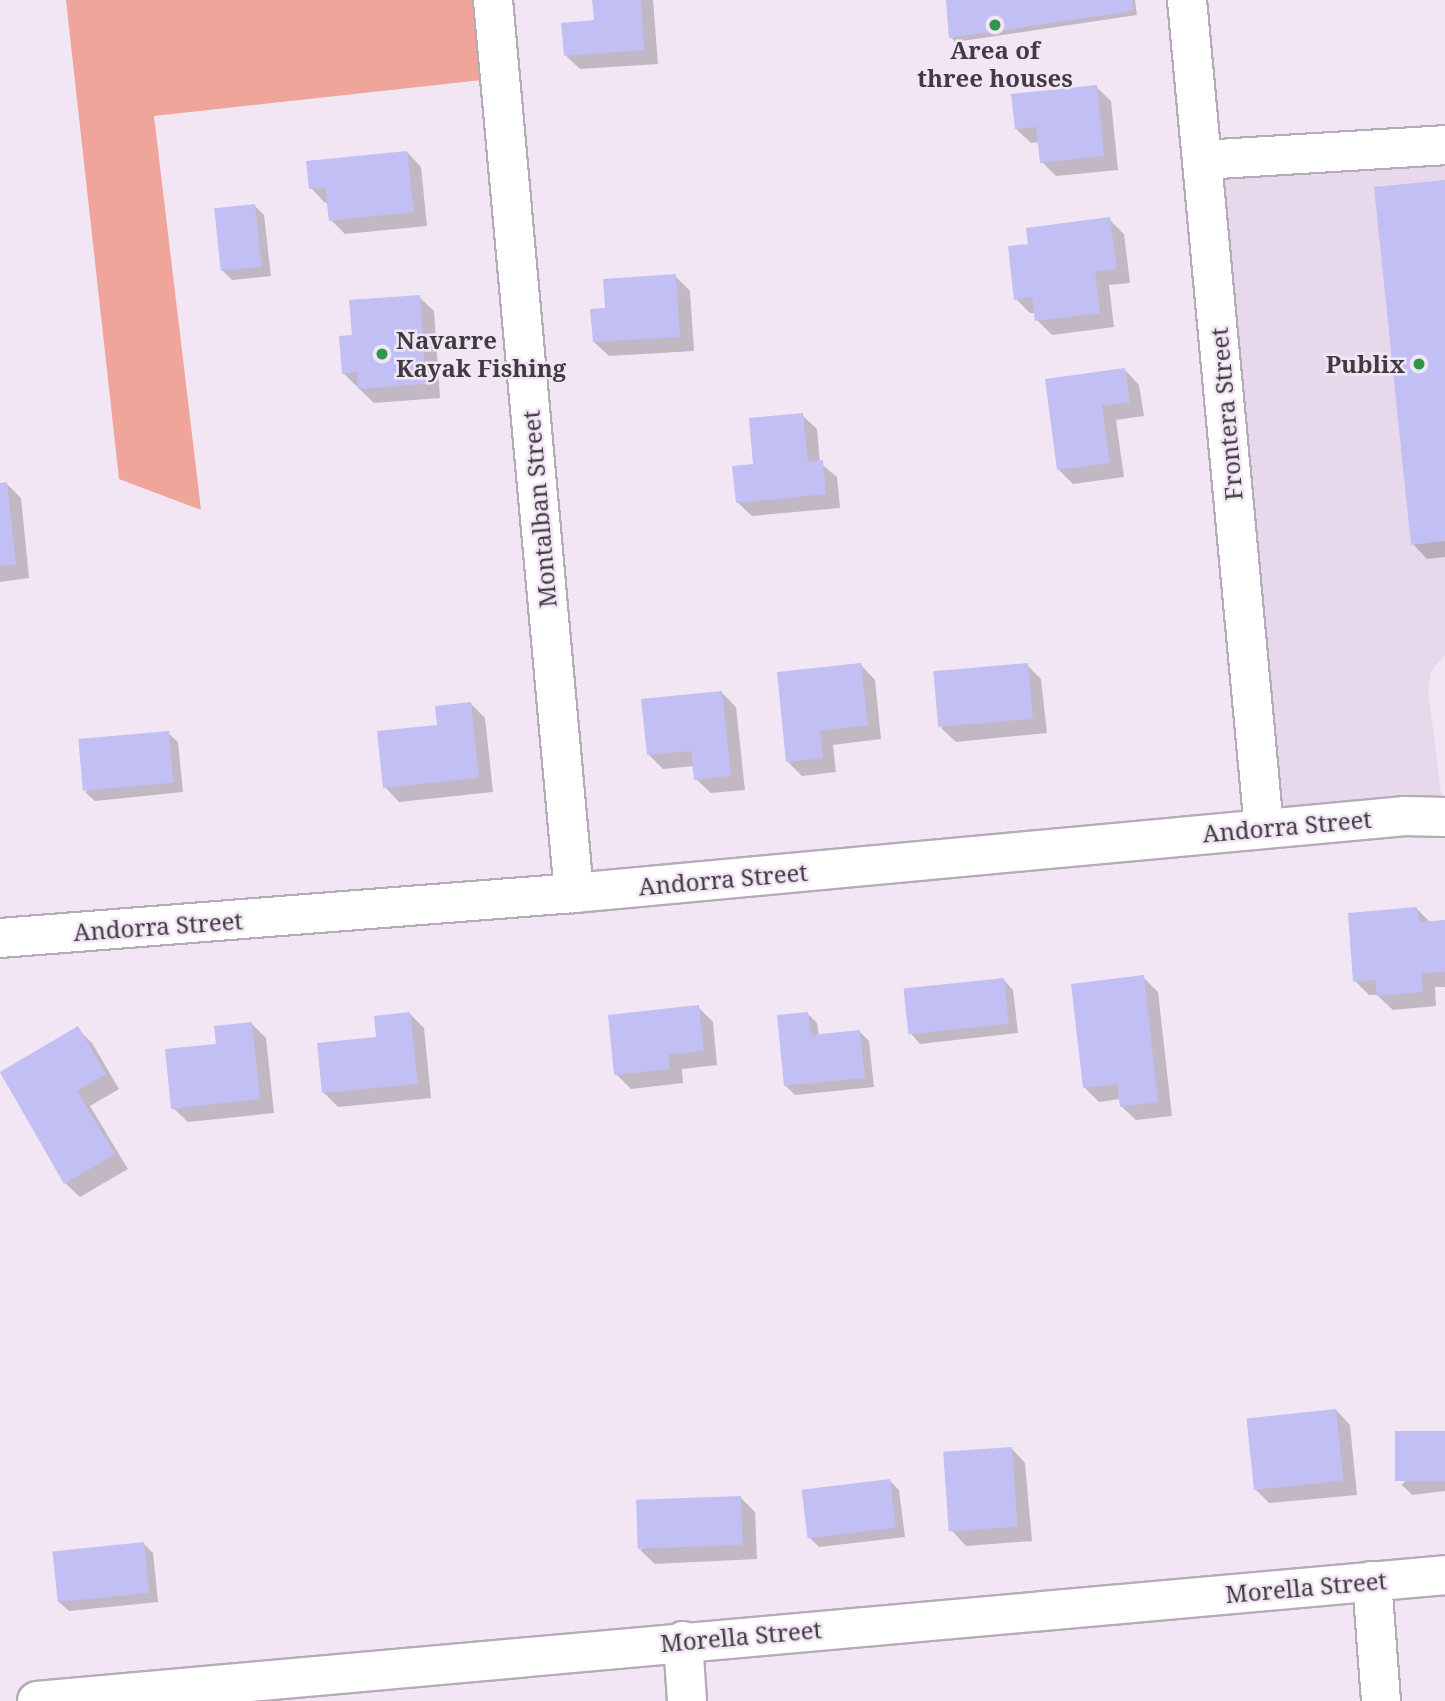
<!DOCTYPE html>
<html>
<head>
<meta charset="utf-8">
<style>
	body { margin:0 }
	#map { position:relative; width:1445px; height:1701px; overflow:hidden; background:#f2e6f4; font-family:"Noto Serif",serif }
	div>[style] { position:absolute }
	.built>* { inset:0; background:#e8d8ec }
	.forest>* { inset:0; background:#f0a59a }
	.shadow>* { inset:0; background:#0003 }
	.building>* { inset:0; background:#c1bff4; transform-origin:0 0 }
	.roads { filter:drop-shadow(2px 0 #b6abb9) drop-shadow(-2px 0 #b6abb9) drop-shadow(0 2px #b6abb9) drop-shadow(0 -2px #b6abb9) }
	.minor>* { height:38px; margin:-19px; padding:0 19px; transform-origin:19px; border-radius:19px; background:#fff }
	.dots>* { width:19px; height:19px; translate:-50% -50%; box-sizing:border-box; border:4px solid #f2e6f4; border-radius:50% }
	span { translate:-50% -50%; white-space:nowrap; text-align:center; line-height:1.15; -webkit-text-stroke:5px #f2e6f4; paint-order:stroke }
	.poi-label { font-size:24px; color:#3f3b40; font-weight:700 }
	.left { translate:0 -50%; text-align:left }
	.right { translate:-100% -50%; text-align:right }
	.street-label { font-size:24px; color:#3f3b40 }
</style>
</head>
<body>
<div id="map">
	<div class="built">
		<div style="clip-path:polygon(1445px 127px,1445px 655px,1431px 671px,1428px 689px,1442px 800px,1282px 810px,1220px 147px)"></div>
	</div>
	<div class="forest">
		<div style="clip-path:polygon(66px 0,474px 0,482px 80px,154px 116px,201px 510px,119px 479px)"></div>
	</div>
	<div class="shadow">
		<div style="clip-path:polygon(594px 0,653px 0,658px 64px,580px 69px,565px 55px,596px 22px)"></div>
		<div style="clip-path:polygon(948px 0,1135px 0,1137px 15px,955px 42px,951px 37px)"></div>
		<div style="clip-path:polygon(1096px 87px,1111px 101px,1118px 170px,1056px 176px,1042px 162px,1040px 142px,1031px 143px,1016px 129px)"></div>
		<div style="clip-path:polygon(407px 152px,421px 167px,427px 226px,345px 234px,331px 220px,329px 203px,325px 203px,311px 188px)"></div>
		<div style="clip-path:polygon(1445px 181px,1445px 557px,1427px 559px,1413px 544px)"></div>
		<div style="clip-path:polygon(255px 206px,264px 215px,271px 276px,232px 280px,222px 270px)"></div>
		<div style="clip-path:polygon(1109px 219px,1124px 234px,1130px 283px,1109px 285px,1114px 327px,1052px 335px,1037px 320px,1036px 313px,1030px 313px,1016px 299px,1030px 245px)"></div>
		<div style="clip-path:polygon(675px 276px,690px 291px,694px 351px,609px 356px,594px 342px)"></div>
		<div style="clip-path:polygon(419px 297px,434px 311px,440px 398px,374px 403px,343px 373px,354px 336px)"></div>
		<div style="clip-path:polygon(1125px 370px,1139px 385px,1144px 416px,1116px 420px,1124px 477px,1073px 484px,1059px 470px)"></div>
		<div style="clip-path:polygon(802px 415px,817px 429px,820px 463px,837px 477px,840px 508px,752px 516px,737px 502px,755px 466px)"></div>
		<div style="clip-path:polygon(7px 484px,21px 498px,29px 578px,0 582px,0 485px)"></div>
		<div style="clip-path:polygon(861px 665px,875px 680px,881px 739px,833px 745px,836px 772px,802px 776px,788px 762px)"></div>
		<div style="clip-path:polygon(1027px 665px,1041px 679px,1047px 733px,956px 742px,941px 728px)"></div>
		<div style="clip-path:polygon(722px 693px,736px 707px,745px 790px,711px 793px,696px 779px,695px 766px,663px 769px,649px 755px)"></div>
		<div style="clip-path:polygon(471px 704px,485px 718px,493px 792px,399px 802px,385px 787px,439px 726px)"></div>
		<div style="clip-path:polygon(168px 733px,178px 742px,183px 792px,95px 801px,85px 792px)"></div>
		<div style="clip-path:polygon(1417px 909px,1431px 923px,1445px 922px,1445px 987px,1435px 987px,1436px 1006px,1393px 1010px,1377px 995px,1369px 995px,1355px 981px)"></div>
		<div style="clip-path:polygon(1143px 977px,1158px 992px,1172px 1116px,1136px 1120px,1121px 1106px,1120px 1099px,1099px 1102px,1084px 1087px)"></div>
		<div style="clip-path:polygon(1004px 980px,1013px 990px,1018px 1033px,920px 1044px,911px 1034px)"></div>
		<div style="clip-path:polygon(698px 1007px,713px 1022px,717px 1065px,682px 1069px,683px 1083px,631px 1089px,616px 1074px)"></div>
		<div style="clip-path:polygon(410px 1014px,424px 1028px,431px 1098px,338px 1107px,323px 1092px,378px 1039px)"></div>
		<div style="clip-path:polygon(808px 1014px,817px 1023px,819px 1036px,859px 1031px,869px 1041px,874px 1087px,795px 1095px,786px 1086px)"></div>
		<div style="clip-path:polygon(251px 1023px,266px 1038px,274px 1113px,188px 1122px,173px 1108px,218px 1045px)"></div>
		<div style="clip-path:polygon(77px 1028px,92px 1043px,119px 1089px,90px 1106px,128px 1169px,80px 1197px,65px 1183px,1px 1074px)"></div>
		<div style="clip-path:polygon(1336px 1410px,1350px 1425px,1357px 1495px,1269px 1503px,1255px 1489px)"></div>
		<div style="clip-path:polygon(1445px 1433px,1445px 1491px,1412px 1495px,1402px 1485px)"></div>
		<div style="clip-path:polygon(1011px 1448px,1025px 1463px,1032px 1541px,966px 1546px,952px 1531px)"></div>
		<div style="clip-path:polygon(889px 1480px,899px 1490px,905px 1537px,819px 1547px,810px 1538px)"></div>
		<div style="clip-path:polygon(740px 1497px,755px 1512px,757px 1559px,655px 1564px,640px 1550px)"></div>
		<div style="clip-path:polygon(143px 1543px,153px 1553px,158px 1602px,69px 1611px,59px 1602px)"></div>
	</div>
	<div class="building">
		<div style="clip-path:polygon(592px 0,641px 0,644px 50px,564px 56px,561px 23px,594px 20px)"></div>
		<div style="clip-path:polygon(946px 0,1132px 0,1133px 11px,949px 38px)"></div>
		<div style="clip-path:polygon(1097px 85px,1104px 156px,1040px 163px,1036px 127px,1015px 129px,1011px 94px)"></div>
		<div style="clip-path:polygon(407px 151px,414px 212px,329px 221px,325px 188px,309px 189px,306px 161px)"></div>
		<div style="clip-path:polygon(1445px 180px,1445px 541px,1411px 545px,1374px 187px)"></div>
		<div style="left:255px;top:204px;width:63px;height:41px;rotate:84deg"></div>
		<div style="clip-path:polygon(1110px 217px,1117px 269px,1095px 271px,1100px 313px,1035px 321px,1032px 297px,1014px 300px,1008px 246px,1028px 244px,1026px 228px)"></div>
		<div style="clip-path:polygon(676px 274px,680px 337px,593px 342px,590px 309px,605px 308px,603px 279px)"></div>
		<div style="clip-path:polygon(420px 295px,426px 384px,358px 389px,357px 372px,342px 374px,339px 336px,352px 335px,349px 300px)"></div>
		<div style="clip-path:polygon(1125px 368px,1130px 402px,1102px 406px,1110px 463px,1057px 470px,1045px 379px)"></div>
		<div style="clip-path:polygon(803px 413px,808px 462px,823px 460px,826px 494px,736px 503px,732px 466px,753px 464px,749px 418px)"></div>
		<div style="clip-path:polygon(7px 482px,16px 564px,0 566px,0 483px)"></div>
		<div style="clip-path:polygon(861px 663px,868px 725px,820px 731px,823px 758px,786px 762px,777px 672px)"></div>
		<div style="left:1028px;top:663px;width:56px;height:95px;rotate:85deg"></div>
		<div style="clip-path:polygon(722px 691px,731px 776px,694px 780px,691px 751px,647px 755px,641px 699px)"></div>
		<div style="clip-path:polygon(471px 702px,479px 778px,383px 788px,377px 731px,437px 725px,435px 706px)"></div>
		<div style="left:169px;top:731px;width:52px;height:91px;rotate:85deg"></div>
		<div style="clip-path:polygon(1417px 907px,1419px 922px,1445px 920px,1445px 972px,1421px 973px,1423px 992px,1377px 996px,1375px 980px,1353px 982px,1348px 913px)"></div>
		<div style="clip-path:polygon(1144px 975px,1158px 1102px,1120px 1107px,1117px 1084px,1083px 1088px,1071px 984px)"></div>
		<div style="left:1004px;top:978px;width:46px;height:101px;rotate:84deg"></div>
		<div style="clip-path:polygon(699px 1005px,704px 1051px,668px 1055px,670px 1069px,614px 1075px,608px 1015px)"></div>
		<div style="clip-path:polygon(410px 1012px,418px 1084px,322px 1093px,317px 1043px,376px 1037px,374px 1016px)"></div>
		<div style="clip-path:polygon(808px 1012px,811px 1035px,860px 1030px,865px 1078px,784px 1086px,777px 1015px)"></div>
		<div style="clip-path:polygon(252px 1022px,260px 1099px,171px 1109px,165px 1049px,216px 1044px,214px 1026px)"></div>
		<div style="clip-path:polygon(78px 1026px,106px 1074px,77px 1091px,115px 1154px,64px 1184px,0 1072px)"></div>
		<div style="left:1336px;top:1409px;width:72px;height:90px;rotate:84deg"></div>
		<div style="left:1445px;top:1431px;width:50px;height:50px;rotate:90deg"></div>
		<div style="left:1012px;top:1447px;width:80px;height:69px;rotate:86deg"></div>
		<div style="left:890px;top:1479px;width:49px;height:89px;rotate:83deg"></div>
		<div style="left:741px;top:1496px;width:49px;height:105px;rotate:88deg"></div>
		<div style="left:144px;top:1542px;width:51px;height:92px;rotate:84deg"></div>
	</div>
	<div class="roads">
		<div class="minor">
			<div style="left:493px;top:0;width:897px;rotate:84.82deg"></div>
			<div style="left:1187px;top:0;width:832px;rotate:84.69deg"></div>
			<div style="left:1202px;top:160px;width:243px;rotate:-3.5deg"></div>
			<div style="left:0;top:938px;width:576px;rotate:-4.48deg"></div>
			<div style="left:574px;top:893px;width:835px;rotate:-5.29deg"></div>
			<div style="left:1405px;top:816px;width:40px;rotate:1.4deg"></div>
			<div style="left:1372px;top:1581px;width:120px;rotate:85.7deg"></div>
			<div style="left:683px;top:1641px;width:60px;rotate:86.2deg"></div>
			<div style="left:37px;top:1701px;width:1414px;rotate:-5.11deg"></div>
		</div>
	</div>
	<div class="dots">
		<div style="left:995px;top:25px;background:#2e964d"></div>
		<div style="left:382px;top:354px;background:#2e964d"></div>
		<div style="left:1419px;top:364px;background:#2e964d"></div>
	</div>
	<div class="poi-label">
		<span style="left:995px;top:64px">Area of<br>three houses</span>
		<span class="left" style="left:396px;top:354px">Navarre<br>Kayak Fishing</span>
		<span class="right" style="left:1405px;top:364px">Publix</span>
	</div>
	<div class="street-label">
		<span style="left:1226px;top:414px;rotate:-95deg">Frontera Street</span>
		<span style="left:539px;top:509px;rotate:-95deg">Montalban Street</span>
		<span style="left:1287px;top:826px;rotate:-5deg">Andorra Street</span>
		<span style="left:723px;top:879px;rotate:-5deg">Andorra Street</span>
		<span style="left:158px;top:926px;rotate:-4deg">Andorra Street</span>
		<span style="left:1306px;top:1587px;rotate:-5deg">Morella Street</span>
		<span style="left:741px;top:1636px;rotate:-5deg">Morella Street</span>
	</div>
</div>
</body>
</html>
